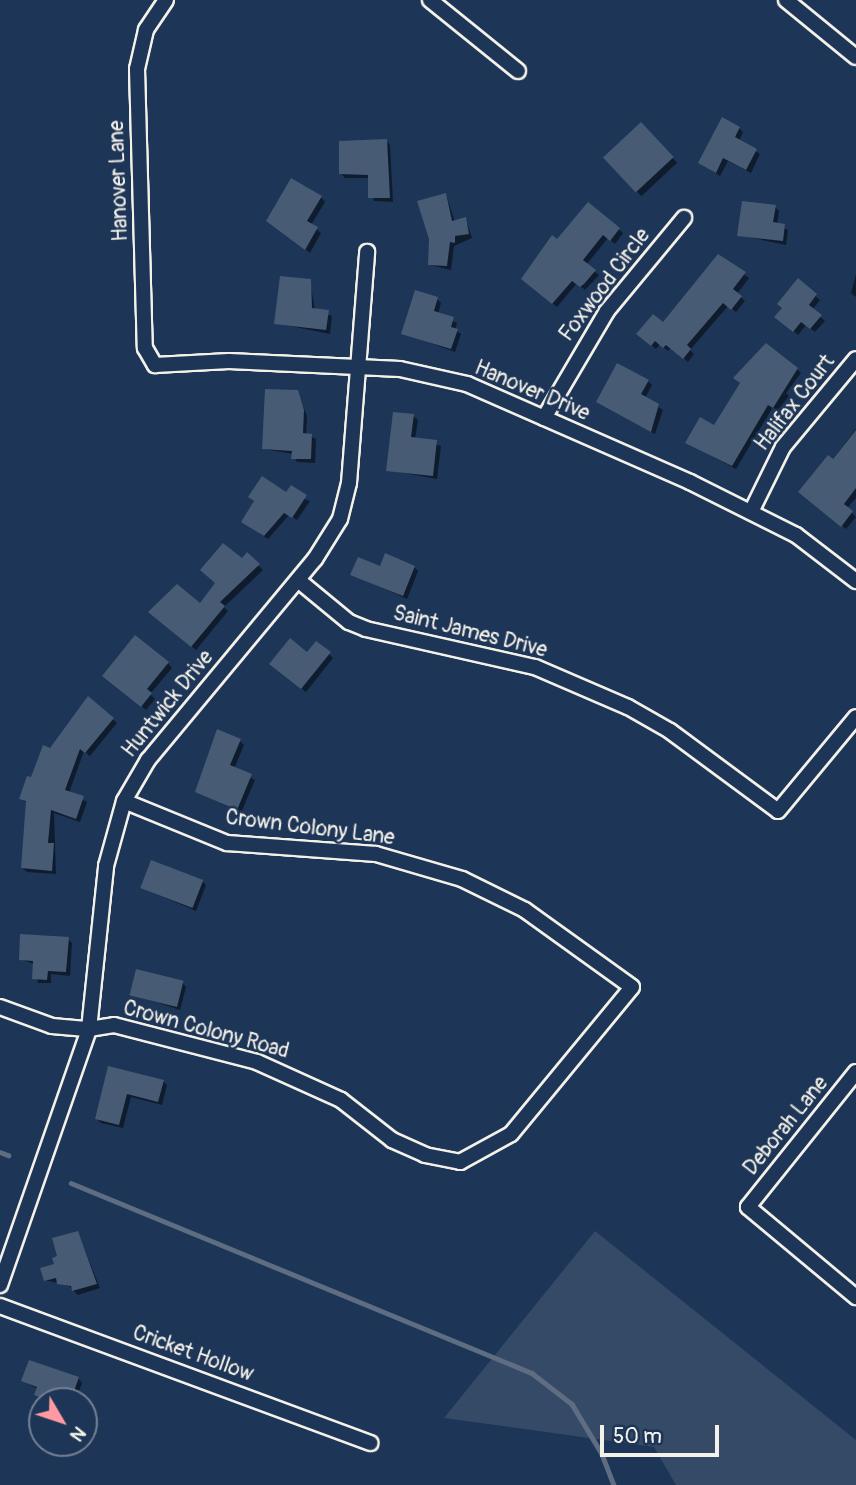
<!DOCTYPE html>
<html>
<head>
<meta charset="utf-8">
<style>
	body { margin:0 }
	#map { position:relative; width:856px; height:1485px; overflow:hidden; background:#1d3557; font-family:Pangolin,sans-serif }
	div>[style] { position:absolute }
	.green>* { inset:0; background:#354a67 }
	.shadow>* { inset:0; background:#0007; transform-origin:0 0 }
	.stream>* { height:4.5px; margin:-2.25px; padding:0 2.25px; transform-origin:2.25px; border-radius:2.25px; background:#5e6d82 }
	.building>* { inset:0; background:#485b74; transform-origin:0 0 }
	.roads { filter:drop-shadow(2px 0 #f4f1e8) drop-shadow(-2px 0 #f4f1e8) drop-shadow(0 2px #f4f1e8) drop-shadow(0 -2px #f4f1e8) }
	.minor>* { height:14px; margin:-7px; padding:0 7px; transform-origin:7px; border-radius:7px; background:#1d3557 }
	span { translate:-50% -50%; white-space:nowrap; text-align:center; line-height:1.15; -webkit-text-stroke:5px #1d3557; paint-order:stroke }
	.street-label { font-size:21px; color:#f4f1e8 }
	.north { position:absolute; left:28px; top:1387px; width:70px; height:70px; box-sizing:border-box; background:#1d3557; border:2px solid #738091; border-radius:50%; rotate:129deg; font-size:19px; font-weight:700; line-height:28px; text-align:center; color:#f4f1e8 }
	.north::after { content:''; display:block; margin:auto; width:24px; height:32px; background:#ff9aa2; clip-path:polygon(50% 0,100% 100%,50% 72%,0 100%) }
	.scale { position:absolute; left:600px; top:1425px; width:119px; height:32px; box-sizing:border-box; border:4px solid #f4f1e8; border-top:0; padding-left:9px; font-size:21px; line-height:24px; white-space:nowrap; color:#f4f1e8; -webkit-text-stroke:5px #1d3557; paint-order:stroke }
</style>
</head>
<body>
<div id="map">
	<div class="green">
		<div style="clip-path:polygon(595px 1231px,856px 1440px,856px 1485px,676px 1485px,654px 1447px,444px 1418px)"></div>
	</div>
	<div class="shadow">
		<div style="left:641px;top:124px;width:53px;height:49px;rotate:47deg"></div>
		<div style="clip-path:polygon(739px 128px,743px 132px,739px 141px,760px 154px,751px 173px,728px 161px,720px 176px,700px 163px)"></div>
		<div style="clip-path:polygon(386px 141px,390px 145px,393px 202px,374px 201px,370px 178px,345px 178px,341px 174px)"></div>
		<div style="clip-path:polygon(446px 194px,455px 222px,466px 219px,472px 238px,454px 246px,451px 270px,430px 265px)"></div>
		<div style="clip-path:polygon(321px 197px,325px 202px,311px 225px,321px 233px,310px 253px,273px 225px)"></div>
		<div style="clip-path:polygon(588px 204px,623px 233px,615px 244px,608px 238px,586px 265px,599px 275px,585px 290px,577px 283px,557px 307px,527px 283px)"></div>
		<div style="clip-path:polygon(775px 207px,779px 211px,777px 225px,788px 230px,786px 245px,739px 235px)"></div>
		<div style="clip-path:polygon(719px 256px,749px 278px,737px 294px,745px 301px,736px 312px,728px 306px,690px 350px,694px 354px,688px 362px,671px 347px,668px 351px,660px 344px,656px 349px,642px 338px,663px 324px)"></div>
		<div style="clip-path:polygon(856px 274px,856px 297px,851px 293px)"></div>
		<div style="clip-path:polygon(310px 281px,315px 310px,332px 316px,330px 334px,275px 323px)"></div>
		<div style="clip-path:polygon(798px 281px,820px 300px,812px 310px,825px 321px,815px 332px,806px 325px,798px 335px,781px 321px)"></div>
		<div style="clip-path:polygon(437px 299px,441px 303px,438px 314px,457px 323px,455px 330px,461px 334px,455px 352px,403px 333px)"></div>
		<div style="clip-path:polygon(797px 369px,801px 373px,786px 393px,789px 396px,777px 411px,773px 407px,736px 469px,687px 443px)"></div>
		<div style="clip-path:polygon(648px 381px,652px 385px,645px 398px,663px 410px,655px 434px,598px 402px)"></div>
		<div style="clip-path:polygon(297px 392px,307px 416px,306px 435px,316px 439px,315px 463px,297px 462px,293px 454px,264px 449px)"></div>
		<div style="clip-path:polygon(413px 416px,418px 420px,415px 439px,441px 446px,437px 479px,388px 470px)"></div>
		<div style="clip-path:polygon(856px 429px,856px 498px,847px 508px,856px 517px,846px 529px,804px 496px)"></div>
		<div style="clip-path:polygon(287px 494px,310px 501px,297px 520px,289px 515px,268px 539px,247px 525px)"></div>
		<div style="clip-path:polygon(247px 555px,263px 570px,224px 607px,228px 611px,196px 650px,155px 616px,200px 605px)"></div>
		<div style="clip-path:polygon(414px 567px,418px 571px,407px 599px,352px 574px)"></div>
		<div style="clip-path:polygon(307px 654px,329px 654px,333px 658px,306px 692px,276px 668px)"></div>
		<div style="clip-path:polygon(168px 663px,172px 668px,150px 694px,155px 699px,146px 710px,108px 680px)"></div>
		<div style="clip-path:polygon(89px 698px,117px 723px,90px 756px,84px 751px,69px 793px,87px 802px,80px 822px,54px 813px,56px 874px,27px 872px,22px 868px,27px 803px,21px 798px)"></div>
		<div style="clip-path:polygon(240px 741px,244px 745px,234px 769px,255px 780px,241px 813px,197px 792px)"></div>
		<div style="clip-path:polygon(202px 881px,206px 885px,196px 911px,142px 888px)"></div>
		<div style="clip-path:polygon(68px 939px,72px 943px,70px 976px,51px 974px,51px 983px,38px 983px,34px 964px,20px 959px)"></div>
		<div style="clip-path:polygon(182px 982px,186px 987px,180px 1010px,132px 994px)"></div>
		<div style="clip-path:polygon(109px 1068px,163px 1081px,167px 1085px,162px 1105px,131px 1097px,123px 1128px,101px 1123px,97px 1119px)"></div>
		<div style="clip-path:polygon(78px 1233px,100px 1288px,78px 1295px,69px 1286px,45px 1280px)"></div>
		<div style="clip-path:polygon(78px 1378px,82px 1383px,76px 1400px,60px 1395px,58px 1401px,40px 1399px,38px 1389px,23px 1381px)"></div>
	</div>
	<div class="stream">
		<div style="left:0;top:1152px;width:9px;rotate:21deg"></div>
		<div style="left:71px;top:1183px;width:499px;rotate:22.4deg"></div>
		<div style="left:532px;top:1373px;width:51px;rotate:37.8deg"></div>
		<div style="left:572px;top:1404px;width:58px;rotate:59deg"></div>
		<div style="left:602px;top:1454px;width:33px;rotate:69deg"></div>
	</div>
	<div class="building">
		<div style="clip-path:polygon(722px 117px,740px 127px,735px 137px,757px 149px,746px 170px,723px 158px,716px 173px,698px 163px)"></div>
		<div style="left:641px;top:122px;width:48px;height:52px;rotate:47deg"></div>
		<div style="clip-path:polygon(387px 139px,390px 198px,368px 198px,368px 175px,339px 174px,339px 141px)"></div>
		<div style="clip-path:polygon(291px 178px,322px 196px,307px 221px,318px 227px,305px 250px,266px 221px)"></div>
		<div style="clip-path:polygon(446px 193px,452px 221px,466px 217px,469px 234px,455px 236px,455px 243px,450px 242px,447px 266px,428px 265px,429px 239px,417px 201px)"></div>
		<div style="clip-path:polygon(742px 201px,776px 205px,773px 222px,785px 224px,783px 241px,737px 236px)"></div>
		<div style="clip-path:polygon(588px 202px,620px 228px,610px 241px,603px 235px,583px 260px,596px 270px,584px 284px,580px 287px,572px 281px,552px 304px,521px 279px,552px 235px,557px 239px)"></div>
		<div style="clip-path:polygon(718px 254px,746px 272px,733px 289px,742px 296px,731px 310px,723px 303px,687px 345px,691px 349px,683px 359px,666px 345px,663px 348px,655px 341px,651px 346px,636px 334px,653px 314px,663px 322px)"></div>
		<div style="clip-path:polygon(280px 276px,311px 279px,312px 308px,329px 310px,326px 330px,274px 324px)"></div>
		<div style="clip-path:polygon(798px 278px,817px 294px,809px 305px,822px 315px,810px 329px,801px 322px,793px 332px,774px 317px,782px 308px,777px 304px)"></div>
		<div style="clip-path:polygon(415px 290px,438px 297px,434px 311px,454px 317px,451px 327px,458px 329px,451px 349px,401px 334px)"></div>
		<div style="clip-path:polygon(766px 343px,798px 368px,773px 408px,768px 405px,732px 466px,685px 443px,700px 417px,714px 425px,740px 383px,733px 378px)"></div>
		<div style="clip-path:polygon(617px 363px,649px 380px,641px 394px,659px 404px,651px 432px,596px 402px)"></div>
		<div style="clip-path:polygon(265px 389px,298px 390px,304px 410px,303px 433px,312px 434px,311px 459px,291px 459px,292px 451px,262px 449px)"></div>
		<div style="clip-path:polygon(393px 412px,414px 414px,411px 437px,437px 440px,433px 476px,386px 471px)"></div>
		<div style="clip-path:polygon(856px 430px,856px 488px,844px 504px,853px 511px,841px 527px,798px 492px,828px 455px,833px 459px)"></div>
		<div style="clip-path:polygon(262px 476px,286px 492px,291px 485px,307px 495px,292px 518px,284px 513px,264px 536px,241px 522px,254px 501px,248px 497px)"></div>
		<div style="clip-path:polygon(223px 543px,242px 558px,247px 552px,260px 564px,220px 602px,225px 606px,191px 647px,148px 612px,177px 584px,200px 603px,215px 583px,200px 570px)"></div>
		<div style="clip-path:polygon(385px 553px,415px 566px,403px 596px,350px 575px,358px 557px,380px 566px)"></div>
		<div style="clip-path:polygon(135px 635px,169px 662px,147px 689px,152px 693px,141px 707px,102px 676px)"></div>
		<div style="clip-path:polygon(290px 638px,307px 652px,316px 641px,331px 652px,301px 689px,269px 664px)"></div>
		<div style="clip-path:polygon(88px 696px,114px 718px,85px 753px,80px 749px,65px 790px,84px 796px,76px 819px,51px 810px,48px 843px,54px 843px,52px 871px,21px 868px,26px 801px,19px 799px,27px 776px,31px 777px,43px 745px,50px 748px)"></div>
		<div style="clip-path:polygon(217px 729px,241px 739px,230px 765px,252px 774px,237px 810px,195px 792px)"></div>
		<div style="left:151px;top:860px;width:56px;height:30px;rotate:21deg"></div>
		<div style="clip-path:polygon(20px 934px,69px 937px,66px 972px,48px 971px,47px 980px,32px 979px,33px 961px,19px 960px)"></div>
		<div style="left:136px;top:969px;width:49px;height:27px;rotate:14deg"></div>
		<div style="clip-path:polygon(108px 1066px,164px 1080px,158px 1102px,127px 1094px,119px 1125px,95px 1119px)"></div>
		<div style="clip-path:polygon(78px 1231px,97px 1284px,72px 1291px,71px 1286px,57px 1284px,56px 1278px,44px 1281px,40px 1268px,54px 1264px,52px 1258px,57px 1256px,52px 1238px)"></div>
		<div style="clip-path:polygon(29px 1360px,79px 1377px,72px 1397px,56px 1392px,51px 1401px,34px 1395px,37px 1387px,21px 1381px)"></div>
	</div>
	<div class="roads">
		<div class="minor">
			<div style="left:166px;top:0;width:36px;rotate:124deg"></div>
			<div style="left:146px;top:30px;width:40px;rotate:103deg"></div>
			<div style="left:137px;top:69px;width:279px;rotate:88.4deg"></div>
			<div style="left:145px;top:348px;width:20px;rotate:60deg"></div>
			<div style="left:155px;top:365px;width:74px;rotate:-3.1deg"></div>
			<div style="left:229px;top:361px;width:171px;rotate:2.7deg"></div>
			<div style="left:400px;top:369px;width:69px;rotate:12.6deg"></div>
			<div style="left:467px;top:384px;width:244px;rotate:23.7deg"></div>
			<div style="left:690px;top:482px;width:119px;rotate:26.6deg"></div>
			<div style="left:796px;top:535px;width:76px;rotate:37.5deg"></div>
			<div style="left:430px;top:0;width:113px;rotate:38.9deg"></div>
			<div style="left:786px;top:0;width:90px;rotate:39.2deg"></div>
			<div style="left:544px;top:418px;width:124px;rotate:-59.5deg"></div>
			<div style="left:607px;top:311px;width:121px;rotate:-50.4deg"></div>
			<div style="left:751px;top:512px;width:72px;rotate:-63.8deg"></div>
			<div style="left:783px;top:447px;width:114px;rotate:-50.3deg"></div>
			<div style="left:298px;top:580px;width:66px;rotate:39.5deg"></div>
			<div style="left:349px;top:622px;width:18px;rotate:22deg"></div>
			<div style="left:366px;top:629px;width:173px;rotate:12.7deg"></div>
			<div style="left:535px;top:667px;width:101px;rotate:23.3deg"></div>
			<div style="left:628px;top:707px;width:48px;rotate:29.7deg"></div>
			<div style="left:670px;top:731px;width:134px;rotate:36.5deg"></div>
			<div style="left:778px;top:811px;width:122px;rotate:-50.3deg"></div>
			<div style="left:0;top:1007px;width:55px;rotate:20.1deg"></div>
			<div style="left:52px;top:1026px;width:37px;rotate:5deg"></div>
			<div style="left:89px;top:1029px;width:25px;rotate:-9deg"></div>
			<div style="left:114px;top:1025px;width:148px;rotate:14.5deg"></div>
			<div style="left:257px;top:1062px;width:92px;rotate:24.3deg"></div>
			<div style="left:341px;top:1100px;width:65px;rotate:38.1deg"></div>
			<div style="left:392px;top:1140px;width:36px;rotate:24deg"></div>
			<div style="left:425px;top:1155px;width:36px;rotate:11deg"></div>
			<div style="left:460px;top:1162px;width:58px;rotate:-28.8deg"></div>
			<div style="left:511px;top:1134px;width:190px;rotate:-50.5deg"></div>
			<div style="left:632px;top:987px;width:132px;rotate:-144.3deg"></div>
			<div style="left:525px;top:910px;width:70px;rotate:-153.8deg"></div>
			<div style="left:462px;top:879px;width:90px;rotate:-163.8deg"></div>
			<div style="left:376px;top:854px;width:149px;rotate:-175.8deg"></div>
			<div style="left:227px;top:843px;width:111px;rotate:-157.8deg"></div>
			<div style="left:856px;top:1072px;width:173px;rotate:128.7deg"></div>
			<div style="left:748px;top:1207px;width:141px;rotate:39.8deg"></div>
			<div style="left:0;top:1285px;width:271px;rotate:-70.8deg"></div>
			<div style="left:89px;top:1029px;width:164px;rotate:-84deg"></div>
			<div style="left:106px;top:866px;width:67px;rotate:-74.5deg"></div>
			<div style="left:124px;top:801px;width:48px;rotate:-59.7deg"></div>
			<div style="left:148px;top:760px;width:261px;rotate:-50.3deg"></div>
			<div style="left:315px;top:559px;width:47px;rotate:-58deg"></div>
			<div style="left:340px;top:519px;width:37px;rotate:-76deg"></div>
			<div style="left:349px;top:483px;width:232px;rotate:-85.5deg"></div>
			<div style="left:0;top:1306px;width:395px;rotate:20.3deg"></div>
		</div>
	</div>
	<div class="street-label">
		<span style="left:119px;top:181px;rotate:-92deg">Hanover Lane</span>
		<span style="left:605px;top:285px;rotate:-53deg">Foxwood Circle</span>
		<span style="left:532px;top:391px;rotate:23deg">Hanover Drive</span>
		<span style="left:795px;top:403px;rotate:-52deg">Halifax Court</span>
		<span style="left:470px;top:632px;rotate:14deg">Saint James Drive</span>
		<span style="left:168px;top:704px;rotate:-51deg">Huntwick Drive</span>
		<span style="left:310px;top:828px;rotate:7deg">Crown Colony Lane</span>
		<span style="left:206px;top:1030px;rotate:15deg">Crown Colony Road</span>
		<span style="left:786px;top:1126px;rotate:-51deg">Deborah Lane</span>
		<span style="left:193px;top:1354px;rotate:20deg">Cricket Hollow</span>
	</div>
	<div class="north">N</div>
	<div class="scale">50 m</div>
</div>
</body>
</html>
